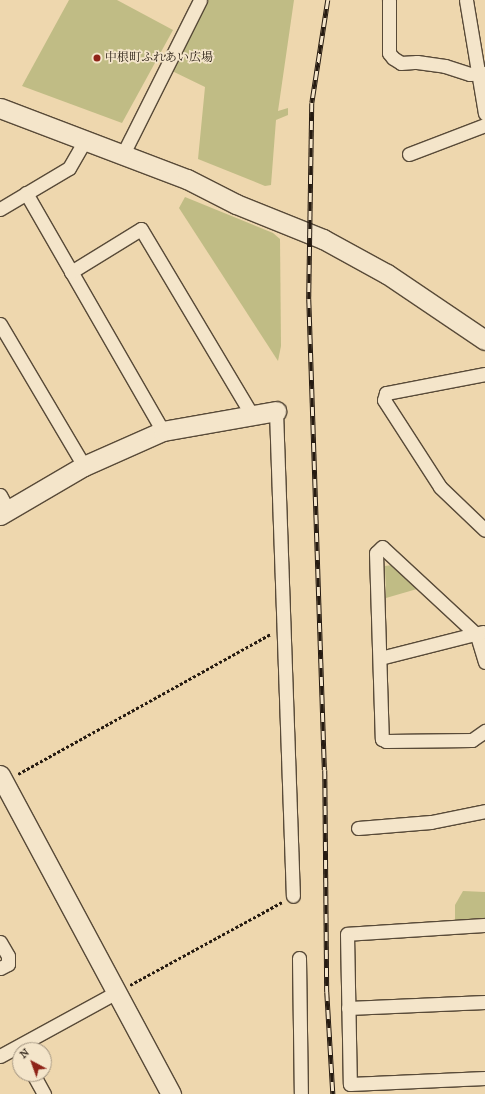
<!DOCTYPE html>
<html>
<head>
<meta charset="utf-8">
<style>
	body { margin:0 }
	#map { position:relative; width:485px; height:1094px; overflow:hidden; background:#eed7ae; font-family:"IM FELL French Canon","Noto Serif JP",serif }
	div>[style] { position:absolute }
	.green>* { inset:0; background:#c0bc85 }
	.path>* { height:2.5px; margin-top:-1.25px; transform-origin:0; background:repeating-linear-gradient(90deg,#261b11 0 3px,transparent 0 5px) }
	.roads { filter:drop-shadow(1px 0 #584a38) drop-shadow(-1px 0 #584a38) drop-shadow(0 1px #584a38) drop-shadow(0 -1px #584a38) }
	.street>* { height:13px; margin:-6.5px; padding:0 6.5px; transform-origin:6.5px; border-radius:6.5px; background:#f4e5ca }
	.secondary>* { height:19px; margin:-9.5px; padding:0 9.5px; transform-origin:9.5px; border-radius:9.5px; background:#f4e5ca }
	.rail>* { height:4.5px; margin-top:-2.25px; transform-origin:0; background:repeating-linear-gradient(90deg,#f4e5ca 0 9px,#261b11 0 18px); box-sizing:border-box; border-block:1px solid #261b11 }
	.dots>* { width:11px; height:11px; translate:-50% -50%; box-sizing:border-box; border:2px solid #f4e5ca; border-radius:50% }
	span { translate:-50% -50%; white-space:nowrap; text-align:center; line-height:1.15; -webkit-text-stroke:3.5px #f4e5ca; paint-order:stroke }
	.poi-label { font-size:12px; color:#261b11 }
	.left { translate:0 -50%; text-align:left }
	.north { position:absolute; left:12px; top:1042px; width:40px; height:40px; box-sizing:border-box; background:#f4e5ca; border:1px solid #a29480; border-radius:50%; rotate:319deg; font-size:11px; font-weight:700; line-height:16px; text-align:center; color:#261b11 }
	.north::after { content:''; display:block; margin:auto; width:14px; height:18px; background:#8f2418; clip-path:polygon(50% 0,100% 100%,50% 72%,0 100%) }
</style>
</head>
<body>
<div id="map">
	<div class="green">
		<div style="clip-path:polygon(69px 0,117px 0,173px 30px,122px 123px,22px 86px)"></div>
		<div style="clip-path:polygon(208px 0,294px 0,278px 111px,288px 108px,288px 115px,276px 120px,271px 185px,265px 186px,198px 159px,205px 87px,170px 70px)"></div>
		<div style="clip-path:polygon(185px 197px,273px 233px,280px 239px,281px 346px,278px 361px,179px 208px)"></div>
		<div style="clip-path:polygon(392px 565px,417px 589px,386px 598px,385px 566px)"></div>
		<div style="clip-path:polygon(463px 891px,485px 892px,485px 921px,455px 922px,455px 905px)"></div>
	</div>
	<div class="path">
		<div style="left:18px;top:774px;width:289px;rotate:-29deg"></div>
		<div style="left:130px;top:985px;width:173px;rotate:-28.6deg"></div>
	</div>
	<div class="roads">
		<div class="street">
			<div style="left:389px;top:0;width:53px;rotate:90deg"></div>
			<div style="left:389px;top:53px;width:6px;rotate:51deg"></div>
			<div style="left:393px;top:58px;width:9px;rotate:32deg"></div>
			<div style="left:401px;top:63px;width:16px;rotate:-4deg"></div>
			<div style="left:417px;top:62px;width:28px;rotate:8deg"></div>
			<div style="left:445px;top:66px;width:26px;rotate:18deg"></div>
			<div style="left:470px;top:74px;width:15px;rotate:-4deg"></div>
			<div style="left:466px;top:0;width:115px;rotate:80.5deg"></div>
			<div style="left:123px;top:154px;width:172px;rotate:-63.4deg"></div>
			<div style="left:409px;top:154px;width:81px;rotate:-20.9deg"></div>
			<div style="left:26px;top:193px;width:275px;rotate:60.1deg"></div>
			<div style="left:0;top:209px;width:80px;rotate:-30.7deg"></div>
			<div style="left:69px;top:168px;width:32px;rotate:-60deg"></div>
			<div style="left:71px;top:272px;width:82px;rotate:-31.6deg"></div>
			<div style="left:141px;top:229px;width:217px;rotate:59.2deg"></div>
			<div style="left:0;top:324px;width:165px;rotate:59.4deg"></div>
			<div style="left:485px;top:374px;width:101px;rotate:169.1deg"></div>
			<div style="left:386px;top:393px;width:7px;rotate:106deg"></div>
			<div style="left:384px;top:400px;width:103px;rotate:57.2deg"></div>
			<div style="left:440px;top:487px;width:62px;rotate:43.7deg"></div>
			<div style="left:276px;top:411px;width:485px;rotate:88deg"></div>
			<div style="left:0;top:495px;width:17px;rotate:62deg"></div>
			<div style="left:380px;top:658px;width:106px;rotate:-14.2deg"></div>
			<div style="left:485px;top:662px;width:28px;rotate:-107deg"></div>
			<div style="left:477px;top:635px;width:129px;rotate:-137.2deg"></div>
			<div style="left:382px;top:547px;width:8px;rotate:135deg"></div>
			<div style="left:376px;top:553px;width:186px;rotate:88.2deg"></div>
			<div style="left:382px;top:739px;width:4px;rotate:27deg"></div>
			<div style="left:386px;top:741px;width:86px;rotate:-0.7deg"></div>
			<div style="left:472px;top:740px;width:16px;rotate:-35deg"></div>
			<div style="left:358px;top:828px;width:73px;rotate:-4.7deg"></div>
			<div style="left:431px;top:822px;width:55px;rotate:-11.5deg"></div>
			<div style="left:485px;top:925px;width:138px;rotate:176.3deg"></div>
			<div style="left:347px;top:934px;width:150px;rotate:88.9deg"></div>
			<div style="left:350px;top:1084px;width:135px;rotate:-2.5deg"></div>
			<div style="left:0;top:942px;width:16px;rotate:60deg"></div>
			<div style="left:8px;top:956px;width:8px;rotate:90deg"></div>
			<div style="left:8px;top:964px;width:9px;rotate:153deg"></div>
			<div style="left:299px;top:958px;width:136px;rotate:89.2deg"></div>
			<div style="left:348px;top:1008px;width:137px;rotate:-2.5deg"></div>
			<div style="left:0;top:1056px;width:133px;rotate:-28.7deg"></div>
			<div style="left:33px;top:1074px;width:23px;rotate:61deg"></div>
		</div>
		<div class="secondary">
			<div style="left:0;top:108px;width:200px;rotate:20.8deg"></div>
			<div style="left:187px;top:179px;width:55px;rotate:27deg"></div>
			<div style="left:236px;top:204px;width:94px;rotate:21.9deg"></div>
			<div style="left:323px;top:239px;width:73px;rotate:28.7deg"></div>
			<div style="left:387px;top:274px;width:118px;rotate:34deg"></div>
			<div style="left:0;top:515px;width:97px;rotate:-30.3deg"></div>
			<div style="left:84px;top:466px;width:86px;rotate:-23.9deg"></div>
			<div style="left:163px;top:431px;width:115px;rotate:-10deg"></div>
			<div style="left:0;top:775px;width:362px;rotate:61.8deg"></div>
		</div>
	</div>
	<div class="rail">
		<div style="left:328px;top:0;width:104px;rotate:98.8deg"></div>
		<div style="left:312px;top:103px;width:196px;rotate:90.9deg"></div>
		<div style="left:309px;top:299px;width:471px;rotate:88.1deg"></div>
		<div style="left:325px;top:770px;width:222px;rotate:89.5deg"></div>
		<div style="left:327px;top:992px;width:102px;rotate:86.6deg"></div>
	</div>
	<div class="dots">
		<div style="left:97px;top:58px;background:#8f2418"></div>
	</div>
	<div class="poi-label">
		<span class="left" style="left:105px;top:58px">中根町ふれあい広場</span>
	</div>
	<div class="north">N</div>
</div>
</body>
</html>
